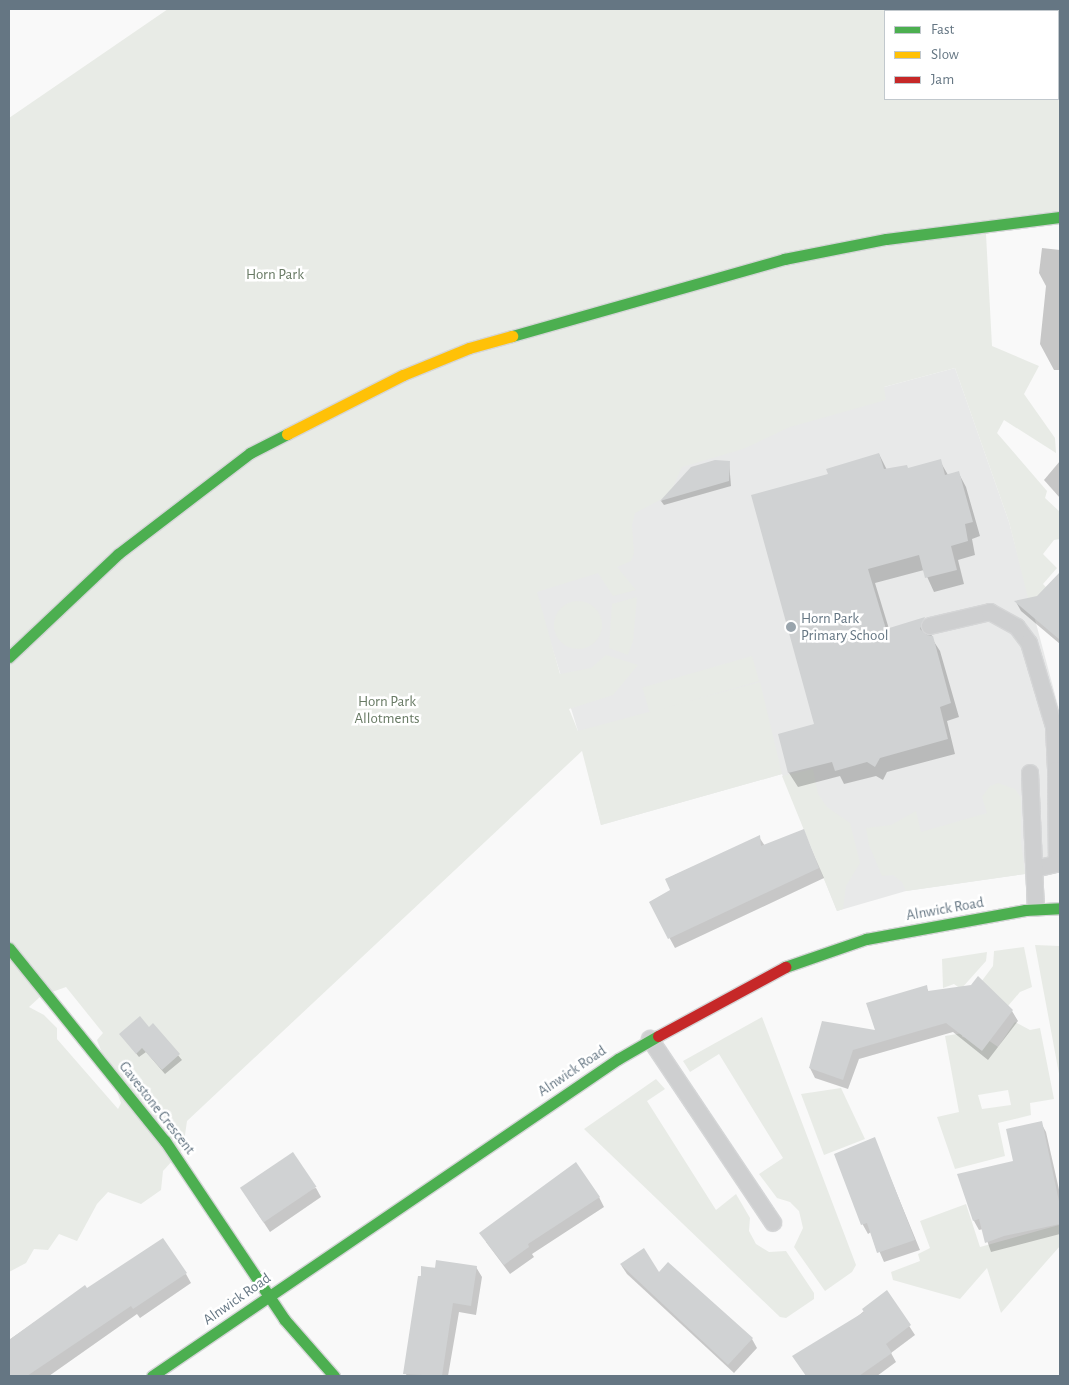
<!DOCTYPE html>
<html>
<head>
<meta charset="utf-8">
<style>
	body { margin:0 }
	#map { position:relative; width:1069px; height:1385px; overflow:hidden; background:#f9f9f9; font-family:"Alegreya Sans",sans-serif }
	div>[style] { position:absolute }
	.built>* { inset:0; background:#e8e9e9 }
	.green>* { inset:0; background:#e8ebe6; transform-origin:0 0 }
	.round { border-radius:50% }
	.shadow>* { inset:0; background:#0003 }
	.building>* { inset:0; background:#d0d2d3; transform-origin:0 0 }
	.roads { filter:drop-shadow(1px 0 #d5d6d7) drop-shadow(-1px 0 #d5d6d7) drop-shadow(0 1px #d5d6d7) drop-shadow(0 -1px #d5d6d7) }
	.lane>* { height:16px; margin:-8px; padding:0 8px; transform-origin:8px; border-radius:8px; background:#cecfd0 }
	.fast>* { height:11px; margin:-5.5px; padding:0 5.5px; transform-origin:5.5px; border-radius:5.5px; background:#4caf50 }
	.slow>* { height:11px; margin:-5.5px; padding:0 5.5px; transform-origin:5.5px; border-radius:5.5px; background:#ffc107 }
	.jam>* { height:11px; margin:-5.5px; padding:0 5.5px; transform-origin:5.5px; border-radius:5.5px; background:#c62828 }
	.dots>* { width:14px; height:14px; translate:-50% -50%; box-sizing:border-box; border:2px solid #fff; border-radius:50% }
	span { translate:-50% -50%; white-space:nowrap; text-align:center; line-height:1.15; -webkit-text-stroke:5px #fff; paint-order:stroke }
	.park-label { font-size:15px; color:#687a64 }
	.poi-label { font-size:15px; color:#657683 }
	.left { translate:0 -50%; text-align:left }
	.street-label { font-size:15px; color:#657683 }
	.frame { position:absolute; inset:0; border:10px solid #657683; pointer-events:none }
	.legend { position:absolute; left:884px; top:10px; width:175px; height:90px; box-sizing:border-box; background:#fff; border:1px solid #c1c8cd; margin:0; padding:6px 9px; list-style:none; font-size:15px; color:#657683 }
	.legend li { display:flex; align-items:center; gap:10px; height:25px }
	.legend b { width:25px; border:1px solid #c1c8cd }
</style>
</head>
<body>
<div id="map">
	<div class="built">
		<div style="clip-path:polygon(955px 368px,1009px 522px,1060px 713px,1060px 872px,1050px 873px,1047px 863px,1025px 863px,1025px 874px,906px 891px,837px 911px,782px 774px,601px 825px,578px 731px,503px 489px)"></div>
	</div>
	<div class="green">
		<div style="clip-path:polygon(evenodd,168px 9px,1060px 9px,1060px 212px,986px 234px,992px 346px,1039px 366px,1024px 394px,1055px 438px,1056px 453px,1004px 420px,997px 433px,1047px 491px,1045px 498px,1060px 512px,1060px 539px,1054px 540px,1043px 554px,1057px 568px,1043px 584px,1052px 593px,1032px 614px,1009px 522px,955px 368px,884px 387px,886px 400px,790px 427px,743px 449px,682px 467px,671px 491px,660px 500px,635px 513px,632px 526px,634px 553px,631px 561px,617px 567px,636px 590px,613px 596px,598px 573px,537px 592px,560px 674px,591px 668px,606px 655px,638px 665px,613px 695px,569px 709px,578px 731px,760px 682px,782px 774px,601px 825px,582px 751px,187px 1121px,183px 1149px,163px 1171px,161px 1190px,141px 1204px,108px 1192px,97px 1204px,77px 1241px,59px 1234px,48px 1250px,34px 1249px,26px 1263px,9px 1272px,9px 118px,168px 9px,885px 11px,1058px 11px,1058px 99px,885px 99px,885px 11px,168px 9px,66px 987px,103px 1033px,97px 1040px,121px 1103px,118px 1109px,57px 1039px,57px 1028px,44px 1015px,29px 1007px,41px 996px,66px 987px)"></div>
		<div style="clip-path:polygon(637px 597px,633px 641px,628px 655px,609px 648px,612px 604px)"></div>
		<div class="round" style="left:554px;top:601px;width:48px;height:48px"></div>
		<div style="left:752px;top:656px;width:26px;height:114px;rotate:74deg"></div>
		<div style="clip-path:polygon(813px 769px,818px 794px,827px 807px,850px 823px,860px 863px,846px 886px,843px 909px,837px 911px,782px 776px)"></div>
		<div style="clip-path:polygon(998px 783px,1015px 789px,1021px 798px,1021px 842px,1025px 874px,906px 891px,902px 882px,893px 875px,882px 876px,869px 845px,866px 828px,891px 825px,916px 811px,921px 832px,987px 813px,982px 797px,990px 786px)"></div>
		<div style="clip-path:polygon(1035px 945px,1060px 946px,1060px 1079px)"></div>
		<div style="clip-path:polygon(1024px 947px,1032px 987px,1020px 992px,1008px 1006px,981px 982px,993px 966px,994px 951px)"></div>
		<div style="clip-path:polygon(987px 952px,986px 961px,961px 989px,954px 984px,943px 988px,942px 959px)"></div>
		<div style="clip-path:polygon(762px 1017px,856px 1265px,852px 1272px,825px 1291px,794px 1247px,803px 1228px,799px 1211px,790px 1202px,777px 1198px,759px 1174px,783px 1158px,719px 1054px,690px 1072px,683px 1061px)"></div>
		<div style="clip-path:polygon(evenodd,1015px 1022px,1030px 1030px,1040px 1028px,1054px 1099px,1030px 1103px,1031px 1115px,998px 1123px,1005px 1156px,955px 1169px,937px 1117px,959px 1112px,945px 1036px,963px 1033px,962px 1037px,988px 1040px,998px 1047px,1015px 1022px,1008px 1090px,1011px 1105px,982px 1109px,978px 1095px,1008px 1090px)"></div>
		<div style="clip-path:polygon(656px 1079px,665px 1089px,647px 1101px,716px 1210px,736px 1194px,750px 1218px,749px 1231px,756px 1244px,769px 1252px,786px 1251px,814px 1293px,814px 1299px,786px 1318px,780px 1317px,584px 1129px)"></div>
		<div style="clip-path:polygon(841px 1088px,865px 1139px,824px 1155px,801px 1094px)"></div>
		<div style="clip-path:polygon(966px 1204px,980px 1247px,1059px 1225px,1060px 1246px,1001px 1313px,987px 1268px,960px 1299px,893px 1280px,891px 1272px,920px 1261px,918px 1254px,930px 1248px,920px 1221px)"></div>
	</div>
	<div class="shadow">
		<div style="clip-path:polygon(1042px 248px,1060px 250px,1060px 370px,1054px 370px,1040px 344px,1046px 286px,1039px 273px)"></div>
		<div style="clip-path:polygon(879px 454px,887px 470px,909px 469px,940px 461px,948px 475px,958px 472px,966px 487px,980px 536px,972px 539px,975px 555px,958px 560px,964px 584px,934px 592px,924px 570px,875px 583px,889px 629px,925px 619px,933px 633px,931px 637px,940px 651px,959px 717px,947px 721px,955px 754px,887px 772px,883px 780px,876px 776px,844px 784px,840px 776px,798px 787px,789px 773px,779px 735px,815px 725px,829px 475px)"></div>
		<div style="clip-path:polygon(1060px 461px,1060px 498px,1044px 480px)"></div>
		<div style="clip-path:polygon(729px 462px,731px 486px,664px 505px,661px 501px,692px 469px)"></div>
		<div style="clip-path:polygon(1060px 574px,1060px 644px,1021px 611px,1016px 602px,1038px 597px)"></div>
		<div style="clip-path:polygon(803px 830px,824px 878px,675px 948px,650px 902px,672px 890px,666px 879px,759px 837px,765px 846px)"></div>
		<div style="clip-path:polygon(978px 978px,1012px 1011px,1018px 1021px,988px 1060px,953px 1032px,859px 1059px,848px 1089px,815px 1078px,810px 1068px,876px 1031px,926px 987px,929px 992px,971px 986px)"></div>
		<div style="clip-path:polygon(153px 1025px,182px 1060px,165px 1074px,146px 1052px,139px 1057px,121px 1035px,149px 1029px)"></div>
		<div style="clip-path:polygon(1041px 1123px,1046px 1132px,1060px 1194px,1060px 1234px,991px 1252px,983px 1229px,979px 1230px,974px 1221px,959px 1175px,1015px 1162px)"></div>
		<div style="clip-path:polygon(874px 1138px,920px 1250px,884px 1262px,871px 1232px,868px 1234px,863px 1225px,836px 1155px)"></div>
		<div style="clip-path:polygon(316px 1188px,321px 1197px,270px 1232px,247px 1197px)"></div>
		<div style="clip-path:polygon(599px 1197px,604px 1207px,532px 1254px,534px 1257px,510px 1274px,486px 1242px)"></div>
		<div style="clip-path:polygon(621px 1265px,752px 1339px,757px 1348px,734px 1373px,627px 1274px)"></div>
		<div style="clip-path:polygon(476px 1267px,482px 1277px,476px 1315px,459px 1312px,448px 1376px,406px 1376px,422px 1268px)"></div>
		<div style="clip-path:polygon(186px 1274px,191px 1283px,140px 1318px,137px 1314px,49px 1376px,9px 1376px,9px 1340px,85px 1287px,87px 1290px)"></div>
		<div style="clip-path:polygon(887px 1292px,915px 1335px,891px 1353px,896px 1362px,877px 1376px,807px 1376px,799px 1365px)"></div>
	</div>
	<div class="building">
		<div style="clip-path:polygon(879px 453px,884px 469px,907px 465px,908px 468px,941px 459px,945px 475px,959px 471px,973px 522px,965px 524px,968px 541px,951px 546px,957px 570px,925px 578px,919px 555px,868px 569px,886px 629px,925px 617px,920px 629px,927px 635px,933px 636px,951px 703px,940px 707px,948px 739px,880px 758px,875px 767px,867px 762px,835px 771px,832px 762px,788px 773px,778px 734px,814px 724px,751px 495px,828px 474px,826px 469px)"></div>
		<div style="clip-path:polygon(715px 460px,730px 461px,729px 481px,660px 501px,691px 467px)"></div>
		<div style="clip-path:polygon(1060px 572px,1060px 640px,1014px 601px,1037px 596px)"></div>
		<div style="clip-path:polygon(804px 829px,819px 868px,668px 939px,649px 902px,670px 890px,665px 879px,760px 835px,761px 846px)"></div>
		<div style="clip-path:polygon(978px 976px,1013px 1010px,982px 1051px,946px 1023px,853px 1050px,843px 1080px,809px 1068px,822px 1021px,875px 1030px,866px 1003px,927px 985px,928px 991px,971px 985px)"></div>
		<div style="clip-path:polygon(140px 1016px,149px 1027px,153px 1023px,180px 1054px,162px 1070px,142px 1048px,136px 1054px,119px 1034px)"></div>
		<div style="clip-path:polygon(1042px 1121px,1060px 1206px,1060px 1224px,1004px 1236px,985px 1243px,979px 1219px,973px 1221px,957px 1174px,1013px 1161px,1006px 1129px)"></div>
		<div style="clip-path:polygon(875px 1137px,915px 1240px,877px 1253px,867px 1223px,861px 1225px,834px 1154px)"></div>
		<div style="left:293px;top:1152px;width:42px;height:64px;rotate:56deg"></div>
		<div style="clip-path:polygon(576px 1162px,600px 1197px,528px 1244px,529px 1247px,504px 1265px,479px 1233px)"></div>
		<div style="clip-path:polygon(163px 1238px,187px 1273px,133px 1309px,131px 1306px,27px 1376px,9px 1376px,9px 1340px,85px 1285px,87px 1288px)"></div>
		<div style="clip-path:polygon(644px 1248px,659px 1272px,668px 1262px,753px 1338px,728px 1365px,620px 1264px)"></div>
		<div style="clip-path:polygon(436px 1260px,477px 1266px,471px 1306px,453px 1303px,442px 1376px,403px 1374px,418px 1276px,421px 1276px,421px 1266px,435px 1268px)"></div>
		<div style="clip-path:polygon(887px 1290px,911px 1325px,886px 1344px,892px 1353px,859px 1376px,806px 1376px,792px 1356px,864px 1312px,862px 1309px)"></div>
	</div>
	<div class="roads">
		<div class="lane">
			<div style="left:930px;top:626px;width:62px;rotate:-13.1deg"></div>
			<div style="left:990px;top:612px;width:31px;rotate:29deg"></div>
			<div style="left:1017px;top:627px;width:20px;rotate:53deg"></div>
			<div style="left:1029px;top:643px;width:88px;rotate:73.4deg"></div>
			<div style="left:1054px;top:727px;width:43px;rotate:87.3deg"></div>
			<div style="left:1056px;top:770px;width:91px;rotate:89.4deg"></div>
			<div style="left:1057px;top:861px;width:3px;rotate:108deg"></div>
			<div style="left:1056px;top:864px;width:22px;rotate:167deg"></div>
			<div style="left:1030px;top:773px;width:135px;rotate:87.5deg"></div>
			<div style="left:650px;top:1039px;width:221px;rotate:56.2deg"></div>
		</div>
		<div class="fast">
			<div style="left:512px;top:336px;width:283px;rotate:-15.8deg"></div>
			<div style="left:784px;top:259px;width:104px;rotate:-11.1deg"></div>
			<div style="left:886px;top:239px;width:175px;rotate:-7.2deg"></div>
			<div style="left:9px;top:657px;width:150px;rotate:-43.4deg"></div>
			<div style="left:118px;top:554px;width:166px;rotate:-37.4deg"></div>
			<div style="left:250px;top:453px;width:42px;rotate:-27.2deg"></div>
			<div style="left:9px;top:948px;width:248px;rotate:51.1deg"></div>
			<div style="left:165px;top:1141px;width:214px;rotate:56.2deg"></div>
			<div style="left:284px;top:1319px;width:76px;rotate:48.7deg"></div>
			<div style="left:785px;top:967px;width:86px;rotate:-19.1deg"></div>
			<div style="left:866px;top:939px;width:162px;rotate:-10.3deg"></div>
			<div style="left:1025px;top:910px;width:35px;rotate:-3deg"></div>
			<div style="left:152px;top:1376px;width:564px;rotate:-34.23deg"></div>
			<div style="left:618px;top:1059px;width:46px;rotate:-29.9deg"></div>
		</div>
		<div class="slow">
			<div style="left:287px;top:434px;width:130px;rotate:-27deg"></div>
			<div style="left:403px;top:375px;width:71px;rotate:-22.2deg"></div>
			<div style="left:469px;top:348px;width:45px;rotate:-15.6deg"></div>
		</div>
		<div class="jam">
			<div style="left:658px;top:1036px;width:145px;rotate:-28.5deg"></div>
		</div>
	</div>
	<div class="dots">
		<div style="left:791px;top:627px;background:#99a4ac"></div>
	</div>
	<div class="park-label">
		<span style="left:275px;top:275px">Horn Park</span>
		<span style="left:387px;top:710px">Horn Park<br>Allotments</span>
	</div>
	<div class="poi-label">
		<span class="left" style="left:801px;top:627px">Horn Park<br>Primary School</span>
	</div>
	<div class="street-label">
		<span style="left:945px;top:909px;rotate:-10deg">Alnwick Road</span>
		<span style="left:572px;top:1071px;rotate:-34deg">Alnwick Road</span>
		<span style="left:157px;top:1108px;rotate:52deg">Gavestone Crescent</span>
		<span style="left:237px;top:1299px;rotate:-35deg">Alnwick Road</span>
	</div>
	<div class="frame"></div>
	<ul class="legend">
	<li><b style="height:6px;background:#4caf50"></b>Fast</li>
	<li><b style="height:6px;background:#ffc107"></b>Slow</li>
	<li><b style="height:6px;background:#c62828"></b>Jam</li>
	</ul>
</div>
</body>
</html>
